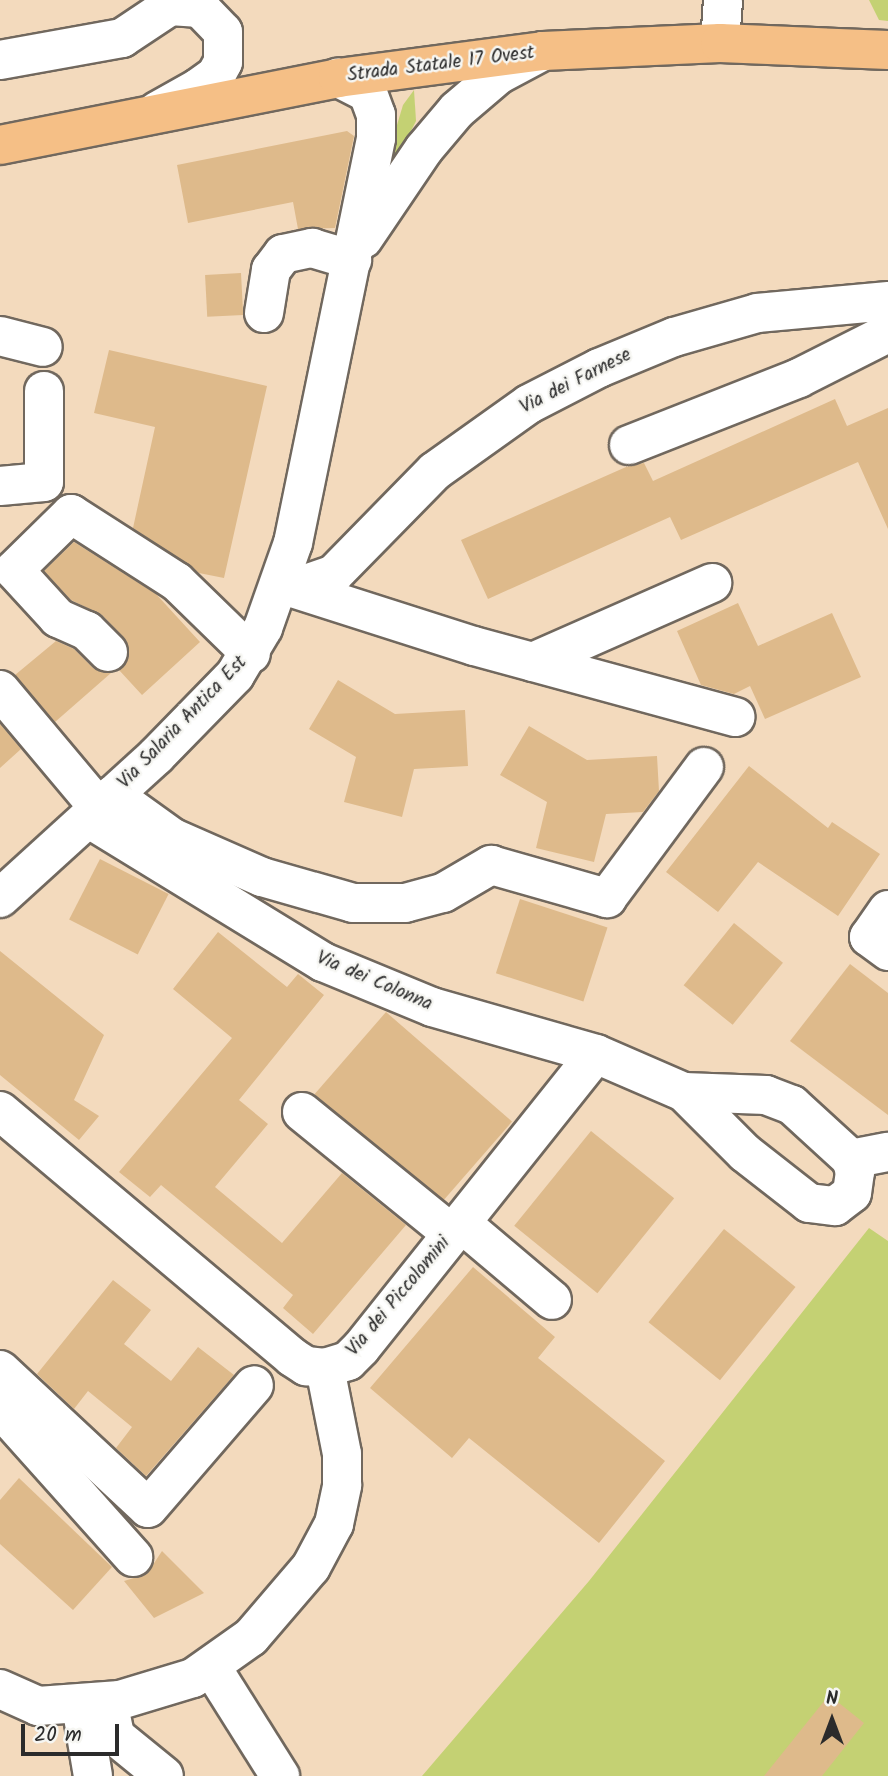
<!DOCTYPE html>
<html>
<head>
<meta charset="utf-8">
<style>
	body { margin:0 }
	#map { position:relative; width:888px; height:1776px; overflow:hidden; background:#f3dabd; font-family:Kalam,sans-serif }
	div>[style] { position:absolute }
	.green>* { inset:0; background:#c4d173 }
	.building>* { inset:0; background:#deba8b; transform-origin:0 0 }
	.roads { filter:drop-shadow(2px 0 #71685e) drop-shadow(-2px 0 #71685e) drop-shadow(0 2px #71685e) drop-shadow(0 -2px #71685e) }
	.minor>* { height:38px; margin:-19px; padding:0 19px; transform-origin:19px; border-radius:19px; background:#fff }
	.major>* { height:38px; margin:-19px; padding:0 19px; transform-origin:19px; border-radius:19px; background:#f5bf86 }
	span { translate:-50% -50%; white-space:nowrap; text-align:center; line-height:1.15; -webkit-text-stroke:5px #f6f6f2; paint-order:stroke }
	.street-label { font-size:19px; color:#2b2b2b }
	.north { position:absolute; left:797px; top:1685px; width:70px; height:70px; -webkit-text-stroke:5px #f6f6f2; paint-order:stroke; rotate:0deg; font-size:19px; font-weight:700; line-height:28px; text-align:center; color:#2b2b2b }
	.north::after { content:''; display:block; margin:auto; width:24px; height:32px; background:#2b2b2b; clip-path:polygon(50% 0,100% 100%,50% 72%,0 100%) }
	.scale { position:absolute; left:21px; top:1724px; width:98px; height:32px; box-sizing:border-box; border:4px solid #2b2b2b; border-top:0; padding-left:9px; font-size:21px; line-height:24px; white-space:nowrap; color:#2b2b2b; -webkit-text-stroke:5px #f6f6f2; paint-order:stroke }
</style>
</head>
<body>
<div id="map">
	<div class="green">
		<div style="clip-path:polygon(869px 0,888px 0,888px 21px,879px 20px)"></div>
		<div style="clip-path:polygon(414px 90px,416px 121px,372px 208px,403px 105px)"></div>
		<div style="clip-path:polygon(869px 1228px,888px 1241px,888px 1776px,422px 1776px,589px 1581px)"></div>
	</div>
	<div class="building">
		<div style="clip-path:polygon(347px 131px,354px 136px,335px 228px,298px 229px,293px 202px,188px 223px,177px 165px)"></div>
		<div style="left:241px;top:273px;width:42px;height:36px;rotate:87deg"></div>
		<div style="clip-path:polygon(109px 350px,267px 386px,224px 578px,199px 573px,133px 528px,155px 427px,94px 413px)"></div>
		<div style="clip-path:polygon(835px 399px,847px 426px,888px 408px,888px 529px,858px 462px,681px 540px,670px 517px,488px 599px,461px 540px,626px 467px,644px 463px,653px 481px)"></div>
		<div style="clip-path:polygon(74px 542px,156px 594px,200px 642px,142px 695px,119px 670px,129px 657px,123px 637px,102px 615px,71px 600px,44px 571px)"></div>
		<div style="clip-path:polygon(738px 603px,758px 646px,832px 613px,861px 677px,765px 719px,750px 686px,734px 694px,701px 685px,677px 631px)"></div>
		<div style="clip-path:polygon(56px 641px,74px 649px,93px 668px,111px 673px,55px 722px,15px 675px)"></div>
		<div style="clip-path:polygon(338px 680px,395px 714px,465px 710px,468px 766px,414px 769px,402px 817px,344px 802px,356px 757px,309px 729px)"></div>
		<div style="clip-path:polygon(0 724px,21px 749px,0 768px)"></div>
		<div style="clip-path:polygon(529px 726px,587px 760px,657px 756px,659px 791px,643px 812px,606px 814px,594px 862px,536px 848px,547px 802px,500px 775px)"></div>
		<div style="clip-path:polygon(749px 766px,828px 828px,832px 822px,880px 854px,838px 916px,758px 862px,718px 912px,666px 872px)"></div>
		<div style="left:100px;top:859px;width:77px;height:68px;rotate:27deg"></div>
		<div style="left:520px;top:899px;width:92px;height:78px;rotate:18deg"></div>
		<div style="left:734px;top:923px;width:63px;height:80px;rotate:39deg"></div>
		<div style="clip-path:polygon(218px 932px,287px 987px,298px 974px,324px 995px,239px 1100px,268px 1124px,215px 1187px,282px 1243px,342px 1173px,406px 1225px,313px 1334px,283px 1308px,293px 1295px,219px 1233px,161px 1185px,150px 1197px,119px 1172px,232px 1038px,173px 989px)"></div>
		<div style="clip-path:polygon(0 951px,104px 1035px,74px 1100px,99px 1116px,79px 1140px,0 1075px)"></div>
		<div style="clip-path:polygon(850px 964px,888px 993px,888px 1115px,790px 1041px)"></div>
		<div style="left:386px;top:1012px;width:167px;height:109px;rotate:41deg"></div>
		<div style="left:591px;top:1131px;width:107px;height:122px;rotate:39deg"></div>
		<div style="left:724px;top:1229px;width:92px;height:120px;rotate:39deg"></div>
		<div style="clip-path:polygon(473px 1267px,555px 1337px,538px 1358px,665px 1461px,599px 1543px,469px 1438px,452px 1458px,370px 1388px)"></div>
		<div style="clip-path:polygon(113px 1280px,151px 1310px,124px 1344px,171px 1381px,198px 1347px,234px 1375px,146px 1476px,116px 1448px,132px 1427px,88px 1391px,74px 1409px,37px 1374px)"></div>
		<div style="clip-path:polygon(19px 1478px,112px 1567px,73px 1610px,0 1544px,0 1500px)"></div>
		<div style="clip-path:polygon(162px 1551px,204px 1593px,154px 1618px,124px 1581px,147px 1574px)"></div>
		<div style="clip-path:polygon(829px 1695px,864px 1723px,822px 1776px,764px 1776px)"></div>
	</div>
	<div class="roads">
		<div class="minor">
			<div style="left:720px;top:43px;width:43px;rotate:-86deg"></div>
			<div style="left:0;top:60px;width:124px;rotate:-10.2deg"></div>
			<div style="left:122px;top:38px;width:58px;rotate:-33.7deg"></div>
			<div style="left:170px;top:6px;width:30px;rotate:4deg"></div>
			<div style="left:200px;top:8px;width:33px;rotate:46deg"></div>
			<div style="left:223px;top:32px;width:30px;rotate:90deg"></div>
			<div style="left:223px;top:62px;width:15px;rotate:118deg"></div>
			<div style="left:216px;top:75px;width:22px;rotate:144deg"></div>
			<div style="left:198px;top:88px;width:47px;rotate:150.7deg"></div>
			<div style="left:363px;top:239px;width:109px;rotate:-55.9deg"></div>
			<div style="left:424px;top:149px;width:51px;rotate:-49.8deg"></div>
			<div style="left:457px;top:110px;width:54px;rotate:-40.5deg"></div>
			<div style="left:498px;top:75px;width:51px;rotate:-28.1deg"></div>
			<div style="left:264px;top:313px;width:44px;rotate:-80.8deg"></div>
			<div style="left:271px;top:270px;width:20px;rotate:-53deg"></div>
			<div style="left:283px;top:254px;width:30px;rotate:-12deg"></div>
			<div style="left:312px;top:248px;width:42px;rotate:16.7deg"></div>
			<div style="left:0;top:336px;width:44px;rotate:14.3deg"></div>
			<div style="left:629px;top:445px;width:183px;rotate:-21.5deg"></div>
			<div style="left:799px;top:378px;width:100px;rotate:-26.8deg"></div>
			<div style="left:0;top:486px;width:44px;rotate:-5.2deg"></div>
			<div style="left:44px;top:482px;width:91px;rotate:-90deg"></div>
			<div style="left:281px;top:584px;width:19px;rotate:6deg"></div>
			<div style="left:300px;top:586px;width:36px;rotate:-19deg"></div>
			<div style="left:334px;top:574px;width:144px;rotate:-45.6deg"></div>
			<div style="left:435px;top:471px;width:115px;rotate:-35.5deg"></div>
			<div style="left:529px;top:404px;width:79px;rotate:-27.2deg"></div>
			<div style="left:599px;top:368px;width:81px;rotate:-22.5deg"></div>
			<div style="left:674px;top:337px;width:86px;rotate:-16.1deg"></div>
			<div style="left:757px;top:313px;width:132px;rotate:-5.2deg"></div>
			<div style="left:289px;top:587px;width:194px;rotate:17.7deg"></div>
			<div style="left:474px;top:646px;width:271px;rotate:15.2deg"></div>
			<div style="left:108px;top:652px;width:30px;rotate:-135deg"></div>
			<div style="left:87px;top:631px;width:32px;rotate:-156deg"></div>
			<div style="left:58px;top:618px;width:65px;rotate:-132.5deg"></div>
			<div style="left:14px;top:570px;width:80px;rotate:-44.5deg"></div>
			<div style="left:71px;top:514px;width:126px;rotate:32.7deg"></div>
			<div style="left:177px;top:582px;width:103px;rotate:44.2deg"></div>
			<div style="left:533px;top:662px;width:196px;rotate:-23.8deg"></div>
			<div style="left:0;top:690px;width:154px;rotate:50deg"></div>
			<div style="left:113px;top:795px;width:74px;rotate:35.6deg"></div>
			<div style="left:173px;top:838px;width:97px;rotate:23.7deg"></div>
			<div style="left:262px;top:877px;width:95px;rotate:15.9deg"></div>
			<div style="left:353px;top:903px;width:52px"></div>
			<div style="left:405px;top:903px;width:39px;rotate:-15deg"></div>
			<div style="left:443px;top:893px;width:56px;rotate:-30.3deg"></div>
			<div style="left:491px;top:865px;width:121px;rotate:15.9deg"></div>
			<div style="left:607px;top:898px;width:163px;rotate:-53.5deg"></div>
			<div style="left:88px;top:818px;width:276px;rotate:31.5deg"></div>
			<div style="left:323px;top:962px;width:118px;rotate:22.4deg"></div>
			<div style="left:432px;top:1007px;width:171px;rotate:16deg"></div>
			<div style="left:596px;top:1054px;width:96px;rotate:23.4deg"></div>
			<div style="left:684px;top:1092px;width:86px;rotate:45deg"></div>
			<div style="left:745px;top:1153px;width:81px;rotate:38deg"></div>
			<div style="left:809px;top:1203px;width:26px;rotate:7deg"></div>
			<div style="left:835px;top:1206px;width:21px;rotate:-37deg"></div>
			<div style="left:852px;top:1193px;width:21px;rotate:-82deg"></div>
			<div style="left:855px;top:1172px;width:14px;rotate:-107deg"></div>
			<div style="left:851px;top:1159px;width:80px;rotate:-137.5deg"></div>
			<div style="left:792px;top:1105px;width:28px;rotate:-159deg"></div>
			<div style="left:766px;top:1095px;width:82px;rotate:-177.9deg"></div>
			<div style="left:0;top:898px;width:211px;rotate:-42.3deg"></div>
			<div style="left:156px;top:756px;width:113px;rotate:-45.7deg"></div>
			<div style="left:235px;top:675px;width:55px;rotate:-59.2deg"></div>
			<div style="left:263px;top:628px;width:90px;rotate:-70.6deg"></div>
			<div style="left:293px;top:543px;width:413px;rotate:-78.4deg"></div>
			<div style="left:376px;top:138px;width:23px;rotate:-90deg"></div>
			<div style="left:376px;top:115px;width:23px;rotate:-110deg"></div>
			<div style="left:368px;top:93px;width:34px;rotate:-153deg"></div>
			<div style="left:888px;top:910px;width:33px;rotate:125deg"></div>
			<div style="left:869px;top:937px;width:24px;rotate:36deg"></div>
			<div style="left:0;top:1111px;width:382px;rotate:40.1deg"></div>
			<div style="left:292px;top:1357px;width:17px;rotate:33deg"></div>
			<div style="left:306px;top:1366px;width:19px;rotate:6deg"></div>
			<div style="left:325px;top:1368px;width:24px;rotate:-17deg"></div>
			<div style="left:348px;top:1361px;width:18px;rotate:-45deg"></div>
			<div style="left:361px;top:1348px;width:376px;rotate:-51.4deg"></div>
			<div style="left:302px;top:1112px;width:193px;rotate:39.1deg"></div>
			<div style="left:851px;top:1159px;width:38px;rotate:-11deg"></div>
			<div style="left:461px;top:1223px;width:119px;rotate:40.2deg"></div>
			<div style="left:0;top:1370px;width:202px;rotate:43deg"></div>
			<div style="left:148px;top:1508px;width:162px;rotate:-49.2deg"></div>
			<div style="left:0;top:1408px;width:200px;rotate:48.2deg"></div>
			<div style="left:212px;top:1668px;width:128px;rotate:57.8deg"></div>
			<div style="left:0;top:1689px;width:42px;rotate:24.1deg"></div>
			<div style="left:38px;top:1706px;width:82px;rotate:-4.2deg"></div>
			<div style="left:120px;top:1700px;width:76px;rotate:-16.8deg"></div>
			<div style="left:193px;top:1678px;width:71px;rotate:-35.3deg"></div>
			<div style="left:251px;top:1637px;width:92px;rotate:-49.4deg"></div>
			<div style="left:311px;top:1567px;width:49px;rotate:-61.9deg"></div>
			<div style="left:334px;top:1524px;width:40px;rotate:-78deg"></div>
			<div style="left:342px;top:1485px;width:31px;rotate:-90deg"></div>
			<div style="left:342px;top:1454px;width:88px;rotate:-101.2deg"></div>
			<div style="left:108px;top:1702px;width:35px;rotate:78deg"></div>
			<div style="left:115px;top:1736px;width:63px;rotate:39.2deg"></div>
			<div style="left:81px;top:1705px;width:72px;rotate:80.4deg"></div>
		</div>
		<div class="major">
			<div style="left:0;top:145px;width:345px;rotate:-11.2deg"></div>
			<div style="left:338px;top:78px;width:207px;rotate:-7.5deg"></div>
			<div style="left:543px;top:51px;width:177px;rotate:-2.6deg"></div>
			<div style="left:720px;top:43px;width:168px;rotate:2.4deg"></div>
		</div>
	</div>
	<div class="street-label">
		<span style="left:441px;top:65px;rotate:-7deg">Strada Statale 17 Ovest</span>
		<span style="left:576px;top:382px;rotate:-27deg">Via dei Farnese</span>
		<span style="left:183px;top:723px;rotate:-46deg">Via Salaria Antica Est</span>
		<span style="left:374px;top:982px;rotate:23deg">Via dei Colonna</span>
		<span style="left:399px;top:1297px;rotate:-50deg">Via dei Piccolomini</span>
	</div>
	<div class="north">N</div>
	<div class="scale">20 m</div>
</div>
</body>
</html>
